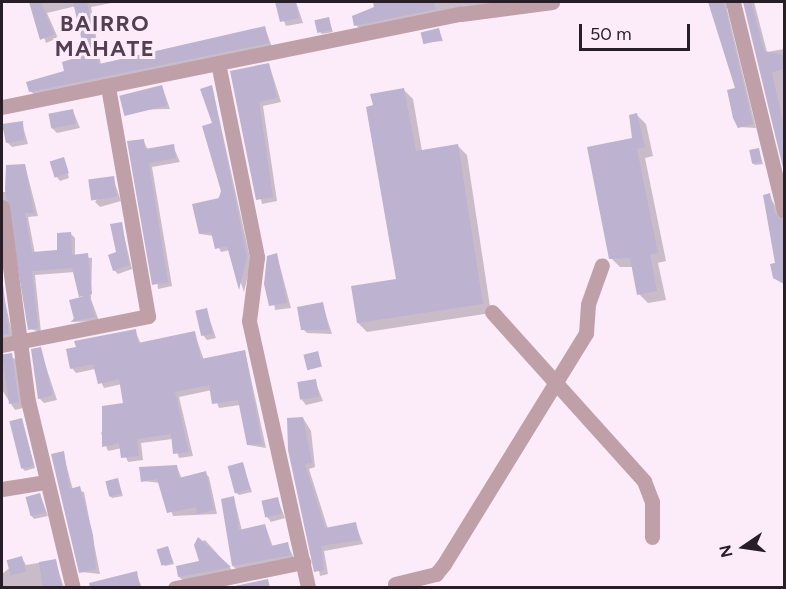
<!DOCTYPE html>
<html>
<head>
<meta charset="utf-8">
<style>
	body { margin:0 }
	#map { position:relative; width:786px; height:589px; overflow:hidden; background:#fcecfa; font-family:Figtree,sans-serif }
	div>[style] { position:absolute }
	.shadow>* { inset:0; background:#0003 }
	.building>* { inset:0; background:#bdb2cf; transform-origin:0 0 }
	.street>* { height:15px; margin:-7.5px; padding:0 7.5px; transform-origin:7.5px; border-radius:7.5px; background:#bfa0a9 }
	span { translate:-50% -50%; white-space:nowrap; text-align:center; line-height:1.15; -webkit-text-stroke:6px #fcecfa; paint-order:stroke }
	.district-label { font-size:22px; color:#543e51; font-weight:700; letter-spacing:1.5px }
	.frame { position:absolute; inset:0; border:3px solid #281e27; pointer-events:none }
	.north { position:absolute; left:714px; top:517px; width:60px; height:60px; -webkit-text-stroke:4px #fcecfa; paint-order:stroke; rotate:257deg; font-size:16px; font-weight:700; line-height:24px; text-align:center; color:#281e27 }
	.north::after { content:''; display:block; margin:auto; width:21px; height:27px; background:#281e27; clip-path:polygon(50% 0,100% 100%,50% 72%,0 100%) }
	.scale { position:absolute; left:579px; top:24px; width:111px; height:27px; box-sizing:border-box; border:3px solid #281e27; border-top:0; padding-left:8px; font-size:18px; line-height:21px; white-space:nowrap; color:#281e27; -webkit-text-stroke:4px #fcecfa; paint-order:stroke }
</style>
</head>
<body>
<div id="map">
	<div class="shadow">
		<div style="clip-path:polygon(32px 2px,117px 2px,91px 7px,101px 65px,265px 28px,272px 47px,35px 95px,30px 91px,65px 72px,84px 47px,76px 6px,47px 13px,58px 38px,46px 43px)"></div>
		<div style="clip-path:polygon(296px 2px,303px 23px,286px 26px,277px 4px)"></div>
		<div style="clip-path:polygon(374px 2px,533px 2px,363px 32px,356px 25px,376px 8px)"></div>
		<div style="clip-path:polygon(710px 2px,732px 2px,727px 9px,756px 128px,740px 127px,736px 89px)"></div>
		<div style="clip-path:polygon(744px 2px,754px 2px,767px 52px,784px 49px,784px 166px)"></div>
		<div style="clip-path:polygon(328px 19px,333px 32px,322px 34px,320px 32px)"></div>
		<div style="clip-path:polygon(439px 30px,443px 41px,424px 43px)"></div>
		<div style="clip-path:polygon(269px 64px,281px 102px,263px 106px,277px 201px,262px 204px,231px 72px)"></div>
		<div style="clip-path:polygon(162px 86px,170px 109px,126px 110px)"></div>
		<div style="clip-path:polygon(212px 86px,251px 262px,244px 292px,230px 250px,221px 252px,213px 236px,200px 234px,222px 191px)"></div>
		<div style="clip-path:polygon(404px 90px,413px 99px,422px 151px,458px 146px,467px 155px,491px 313px,367px 332px,358px 323px,397px 281px)"></div>
		<div style="clip-path:polygon(73px 111px,80px 128px,57px 133px,52px 128px)"></div>
		<div style="clip-path:polygon(637px 115px,646px 124px,653px 156px,645px 158px,666px 261px,658px 263px,666px 300px,648px 303px,639px 294px,634px 267px,620px 267px,611px 258px)"></div>
		<div style="clip-path:polygon(22px 123px,28px 144px,12px 147px,7px 142px)"></div>
		<div style="clip-path:polygon(143px 140px,148px 150px,173px 146px,180px 162px,152px 167px,172px 286px,158px 289px)"></div>
		<div style="clip-path:polygon(758px 150px,763px 164px,755px 165px,753px 163px)"></div>
		<div style="clip-path:polygon(63px 158px,69px 178px,60px 181px,56px 176px)"></div>
		<div style="clip-path:polygon(25px 165px,38px 216px,28px 217px,35px 254px,59px 252px,71px 234px,75px 238px,75px 256px,92px 258px,91px 299px,99px 321px,72px 322px,83px 298px,75px 272px,35px 275px,41px 332px,30px 329px,8px 203px,2px 206px,2px 192px,9px 192px)"></div>
		<div style="clip-path:polygon(113px 178px,121px 201px,100px 207px,95px 202px)"></div>
		<div style="clip-path:polygon(769px 195px,784px 221px,784px 279px,779px 281px)"></div>
		<div style="clip-path:polygon(121px 223px,132px 269px,118px 274px,114px 270px)"></div>
		<div style="clip-path:polygon(277px 255px,291px 308px,275px 310px,268px 257px)"></div>
		<div style="clip-path:polygon(2px 287px,13px 338px,2px 342px)"></div>
		<div style="clip-path:polygon(322px 303px,332px 334px,307px 333px,303px 329px)"></div>
		<div style="clip-path:polygon(206px 309px,216px 338px,207px 340px,203px 335px)"></div>
		<div style="clip-path:polygon(135px 331px,141px 344px,194px 332px,204px 360px,245px 351px,266px 448px,248px 445px,240px 405px,219px 408px,212px 390px,179px 397px,193px 456px,179px 458px,173px 439px,141px 443px,143px 460px,128px 462px,122px 448px,108px 451px,101px 433px,125px 405px,122px 384px,104px 388px,95px 369px,76px 373px,72px 368px)"></div>
		<div style="clip-path:polygon(40px 349px,57px 400px,44px 403px,39px 398px)"></div>
		<div style="clip-path:polygon(2px 355px,16px 359px,23px 408px,15px 410px,2px 390px)"></div>
		<div style="clip-path:polygon(315px 381px,323px 401px,306px 405px,302px 400px)"></div>
		<div style="clip-path:polygon(303px 418px,311px 431px,315px 467px,309px 469px,328px 529px,355px 523px,363px 544px,324px 551px,328px 574px,320px 576px,289px 419px)"></div>
		<div style="clip-path:polygon(22px 420px,35px 468px,25px 471px,23px 469px)"></div>
		<div style="clip-path:polygon(63px 453px,73px 490px,84px 492px,100px 574px,81px 572px)"></div>
		<div style="clip-path:polygon(242px 463px,252px 492px,239px 495px,235px 492px)"></div>
		<div style="clip-path:polygon(177px 467px,182px 479px,205px 473px,209px 477px,217px 514px,173px 516px,161px 483px,143px 481px)"></div>
		<div style="clip-path:polygon(117px 479px,123px 496px,112px 498px,110px 496px)"></div>
		<div style="clip-path:polygon(40px 494px,48px 516px,34px 519px,30px 514px)"></div>
		<div style="clip-path:polygon(234px 498px,242px 531px,265px 525px,273px 547px,287px 544px,294px 558px,237px 570px,233px 566px,223px 500px)"></div>
		<div style="clip-path:polygon(277px 498px,285px 518px,271px 522px,267px 517px)"></div>
		<div style="clip-path:polygon(205px 540px,232px 570px,183px 580px,179px 577px,201px 562px,195px 544px)"></div>
		<div style="clip-path:polygon(168px 548px,174px 564px,165px 566px,163px 564px)"></div>
		<div style="clip-path:polygon(22px 558px,26px 565px,55px 560px,64px 588px,2px 588px,2px 574px)"></div>
		<div style="clip-path:polygon(136px 573px,142px 588px,109px 588px)"></div>
	</div>
	<div class="building">
		<div style="clip-path:polygon(29px 2px,41px 2px,54px 34px,40px 40px)"></div>
		<div style="clip-path:polygon(73px 2px,87px 2px,99px 64px,265px 26px,269px 43px,29px 92px,26px 82px,64px 71px,62px 62px,75px 58px,73px 48px,83px 46px)"></div>
		<div style="clip-path:polygon(275px 2px,295px 2px,299px 18px,280px 22px)"></div>
		<div style="clip-path:polygon(373px 2px,434px 2px,436px 9px,354px 26px,352px 16px,374px 7px)"></div>
		<div style="clip-path:polygon(708px 2px,724px 2px,753px 124px,738px 128px,733px 118px,727px 90px,735px 88px)"></div>
		<div style="clip-path:polygon(743px 2px,751px 2px,764px 51px,784px 55px,784px 68px,772px 73px,784px 126px,784px 172px)"></div>
		<div style="left:329px;top:17px;width:13px;height:15px;rotate:77deg"></div>
		<div style="left:439px;top:28px;width:12px;height:19px;rotate:76deg"></div>
		<div style="clip-path:polygon(269px 63px,277px 98px,259px 102px,273px 197px,256px 200px,230px 71px)"></div>
		<div style="left:162px;top:85px;width:21px;height:44px;rotate:76deg"></div>
		<div style="clip-path:polygon(212px 85px,247px 257px,239px 290px,227px 246px,215px 249px,211px 232px,199px 234px,192px 204px,219px 198px,221px 191px,202px 126px,212px 123px,200px 89px)"></div>
		<div style="clip-path:polygon(404px 88px,416px 151px,458px 144px,483px 304px,357px 323px,351px 286px,396px 279px,366px 107px,373px 105px,370px 94px)"></div>
		<div style="left:73px;top:109px;width:15px;height:25px;rotate:79deg"></div>
		<div style="clip-path:polygon(637px 113px,645px 147px,637px 149px,658px 253px,650px 254px,657px 291px,637px 295px,630px 258px,609px 259px,587px 147px,632px 138px,629px 115px)"></div>
		<div style="clip-path:polygon(23px 121px,24px 140px,6px 143px,2px 124px)"></div>
		<div style="clip-path:polygon(144px 139px,145px 149px,174px 144px,176px 158px,149px 163px,168px 282px,152px 285px,127px 141px)"></div>
		<div style="left:759px;top:148px;width:14px;height:10px;rotate:78deg"></div>
		<div style="left:64px;top:157px;width:17px;height:15px;rotate:73deg"></div>
		<div style="clip-path:polygon(25px 164px,34px 213px,25px 213px,32px 252px,57px 250px,57px 233px,71px 232px,72px 255px,88px 253px,92px 294px,79px 297px,72px 268px,32px 271px,38px 328px,28px 330px,5px 190px,6px 165px)"></div>
		<div style="left:114px;top:176px;width:21px;height:26px;rotate:82deg"></div>
		<div style="clip-path:polygon(770px 193px,775px 214px,784px 221px,784px 284px,773px 278px,770px 264px,775px 263px,763px 195px)"></div>
		<div style="clip-path:polygon(122px 222px,129px 265px,113px 271px,108px 255px,116px 252px,110px 224px)"></div>
		<div style="clip-path:polygon(277px 253px,287px 303px,269px 306px,264px 284px,267px 256px)"></div>
		<div style="clip-path:polygon(2px 277px,9px 334px,2px 335px)"></div>
		<div style="clip-path:polygon(89px 295px,95px 317px,70px 322px,74px 319px,69px 300px)"></div>
		<div style="clip-path:polygon(323px 302px,329px 330px,301px 330px,297px 307px)"></div>
		<div style="left:207px;top:308px;width:26px;height:12px;rotate:77deg"></div>
		<div style="clip-path:polygon(136px 329px,138px 343px,195px 331px,201px 359px,245px 350px,262px 444px,247px 445px,238px 400px,212px 404px,209px 385px,175px 392px,189px 452px,173px 454px,171px 434px,137px 439px,139px 456px,121px 458px,119px 443px,102px 447px,102px 406px,123px 403px,119px 379px,98px 384px,93px 364px,70px 369px,66px 349px,76px 347px,74px 341px)"></div>
		<div style="clip-path:polygon(41px 347px,53px 395px,38px 399px,31px 349px)"></div>
		<div style="left:318px;top:351px;width:16px;height:15px;rotate:76deg"></div>
		<div style="left:12px;top:353px;width:50px;height:10px;rotate:82deg"></div>
		<div style="left:316px;top:379px;width:18px;height:19px;rotate:81deg"></div>
		<div style="clip-path:polygon(303px 417px,312px 463px,305px 464px,325px 528px,356px 522px,360px 540px,321px 546px,324px 570px,314px 572px,288px 450px,287px 418px)"></div>
		<div style="left:22px;top:418px;width:49px;height:13px;rotate:76deg"></div>
		<div style="clip-path:polygon(64px 451px,70px 489px,80px 486px,93px 535px,96px 569px,79px 573px,51px 454px)"></div>
		<div style="left:243px;top:462px;width:28px;height:16px;rotate:75deg"></div>
		<div style="clip-path:polygon(177px 465px,179px 478px,206px 471px,214px 510px,197px 514px,196px 507px,167px 513px,157px 479px,141px 482px,139px 467px)"></div>
		<div style="left:118px;top:478px;width:16px;height:13px;rotate:76deg"></div>
		<div style="left:40px;top:493px;width:20px;height:15px;rotate:75deg"></div>
		<div style="clip-path:polygon(234px 496px,239px 530px,265px 524px,271px 546px,288px 542px,291px 555px,232px 566px,221px 499px)"></div>
		<div style="left:278px;top:497px;width:17px;height:17px;rotate:77deg"></div>
		<div style="clip-path:polygon(198px 537px,231px 567px,178px 577px,176px 566px,199px 561px,194px 545px)"></div>
		<div style="left:168px;top:546px;width:17px;height:12px;rotate:73deg"></div>
		<div style="left:22px;top:556px;width:16px;height:16px;rotate:75deg"></div>
		<div style="clip-path:polygon(56px 559px,62px 588px,43px 588px,39px 562px)"></div>
		<div style="clip-path:polygon(137px 571px,140px 588px,90px 588px,89px 583px)"></div>
		<div style="clip-path:polygon(268px 579px,270px 588px,226px 588px)"></div>
	</div>
	<div class="street">
		<div style="left:733px;top:2px;width:215px;rotate:76.3deg"></div>
		<div style="left:218px;top:63px;width:198px;rotate:78.6deg"></div>
		<div style="left:257px;top:257px;width:64px;rotate:97.1deg"></div>
		<div style="left:249px;top:321px;width:273px;rotate:77.5deg"></div>
		<div style="left:2px;top:107px;width:468px;rotate:-11.5deg"></div>
		<div style="left:461px;top:14px;width:92px;rotate:-7.5deg"></div>
		<div style="left:2px;top:207px;width:196px;rotate:82.4deg"></div>
		<div style="left:28px;top:401px;width:192px;rotate:76.5deg"></div>
		<div style="left:492px;top:312px;width:227px;rotate:48deg"></div>
		<div style="left:644px;top:481px;width:22px;rotate:69deg"></div>
		<div style="left:652px;top:502px;width:35px;rotate:90deg"></div>
		<div style="left:2px;top:345px;width:149px;rotate:-11.2deg"></div>
		<div style="left:148px;top:316px;width:233px;rotate:-99.9deg"></div>
		<div style="left:2px;top:489px;width:45px;rotate:-9deg"></div>
		<div style="left:395px;top:584px;width:42px;rotate:-13.7deg"></div>
		<div style="left:436px;top:574px;width:13px;rotate:-51deg"></div>
		<div style="left:444px;top:564px;width:271px;rotate:-58.4deg"></div>
		<div style="left:586px;top:333px;width:29px;rotate:-86deg"></div>
		<div style="left:588px;top:304px;width:41px;rotate:-70.3deg"></div>
		<div style="left:175px;top:588px;width:131px;rotate:-11.5deg"></div>
	</div>
	<div class="district-label">
		<span style="left:105px;top:36px">BAIRRO<br>MAHATE</span>
	</div>
	<div class="frame"></div>
	<div class="north">N</div>
	<div class="scale">50 m</div>
</div>
</body>
</html>
